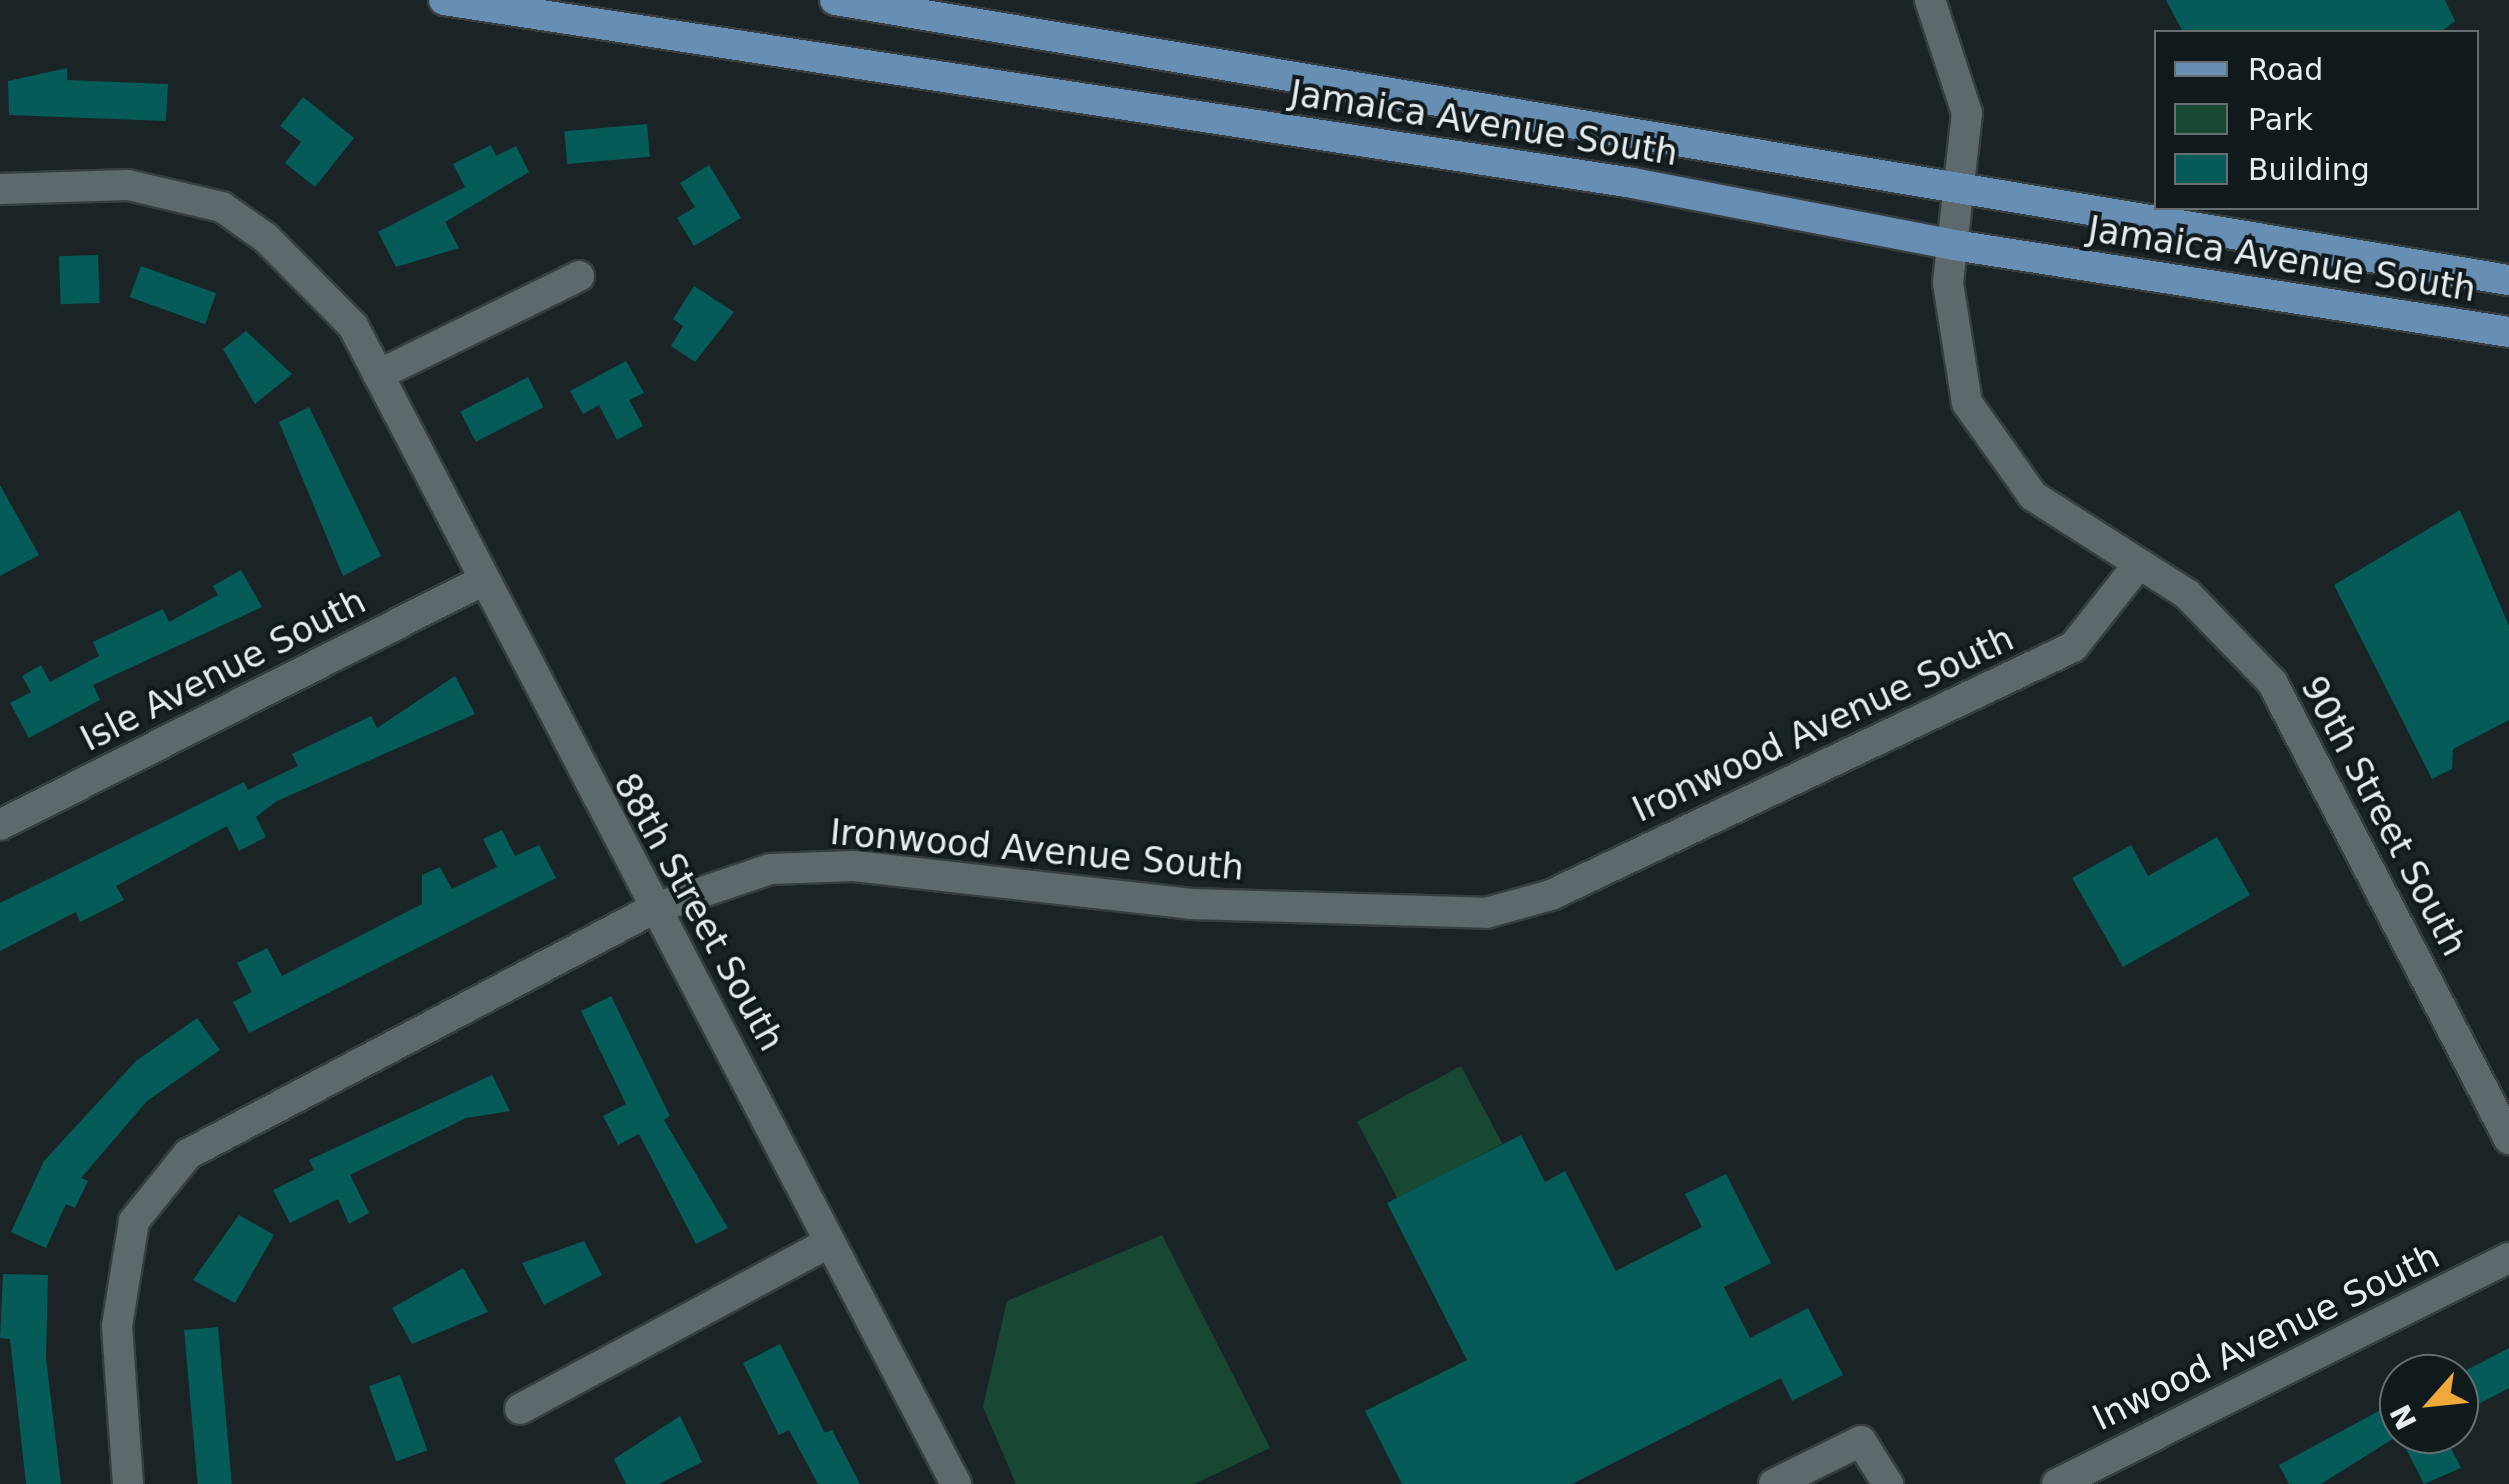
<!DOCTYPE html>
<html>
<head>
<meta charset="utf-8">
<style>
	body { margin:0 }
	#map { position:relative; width:2509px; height:1484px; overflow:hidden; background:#1a2427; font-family:"DejaVu Sans",sans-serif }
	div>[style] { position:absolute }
	.green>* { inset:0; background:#184733; transform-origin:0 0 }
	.building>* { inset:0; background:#055b58; transform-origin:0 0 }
	.roads { filter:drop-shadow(2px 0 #373e41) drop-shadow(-2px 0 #373e41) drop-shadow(0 2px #373e41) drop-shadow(0 -2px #373e41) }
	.minor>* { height:30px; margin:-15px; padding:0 15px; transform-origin:15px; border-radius:15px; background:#5d696d }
	.major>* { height:30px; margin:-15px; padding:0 15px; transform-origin:15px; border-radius:15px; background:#678eb3 }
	span { translate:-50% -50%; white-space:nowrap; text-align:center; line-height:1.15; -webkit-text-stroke:8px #101a1d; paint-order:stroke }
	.street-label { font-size:35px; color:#e7edf0 }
	.legend { position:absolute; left:2154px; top:30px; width:325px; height:180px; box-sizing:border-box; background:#101a1d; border:2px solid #666e71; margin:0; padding:12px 18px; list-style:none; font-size:30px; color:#e7edf0 }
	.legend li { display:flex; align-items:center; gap:20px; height:50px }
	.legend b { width:50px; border:2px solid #666e71 }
	.north { position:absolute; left:2379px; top:1354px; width:100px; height:100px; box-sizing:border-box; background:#101a1d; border:2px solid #666e71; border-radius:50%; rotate:243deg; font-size:28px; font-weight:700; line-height:40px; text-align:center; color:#e7edf0 }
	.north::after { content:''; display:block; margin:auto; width:35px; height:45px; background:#eea83c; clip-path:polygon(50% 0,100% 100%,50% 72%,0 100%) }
</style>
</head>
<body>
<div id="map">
	<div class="green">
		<div style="left:1461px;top:1066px;width:88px;height:118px;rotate:62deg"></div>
		<div style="clip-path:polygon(1162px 1235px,1270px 1448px,1194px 1484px,1016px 1484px,983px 1407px,1007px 1301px)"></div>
	</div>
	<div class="building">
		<div style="clip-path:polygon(2166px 0,2445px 0,2455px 21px,2441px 32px,2183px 32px)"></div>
		<div style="clip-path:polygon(67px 68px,67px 80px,168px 84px,166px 121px,9px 115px,8px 81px)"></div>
		<div style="clip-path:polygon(303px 97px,354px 138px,315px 187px,285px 163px,301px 142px,280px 126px)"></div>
		<div style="left:647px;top:124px;width:33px;height:83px;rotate:85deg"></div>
		<div style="clip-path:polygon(491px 145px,496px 156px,516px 146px,529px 172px,445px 222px,459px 248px,396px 267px,378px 232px,465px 187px,453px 164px)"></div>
		<div style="clip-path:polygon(709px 165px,741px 218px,694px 246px,677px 218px,695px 207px,680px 183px)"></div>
		<div style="left:98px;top:255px;width:48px;height:39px;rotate:88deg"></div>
		<div style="left:141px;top:266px;width:80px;height:33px;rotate:20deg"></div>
		<div style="clip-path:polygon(694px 286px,734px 312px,695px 362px,671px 346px,683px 326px,673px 319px)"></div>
		<div style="clip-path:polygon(246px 331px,292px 374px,255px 404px,223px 349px)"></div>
		<div style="clip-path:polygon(626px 361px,644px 393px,629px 400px,643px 426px,617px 440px,599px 405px,583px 414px,570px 391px)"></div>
		<div style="left:528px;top:377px;width:34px;height:76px;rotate:63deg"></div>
		<div style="clip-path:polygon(309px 407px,381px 556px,343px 576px,279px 422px)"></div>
		<div style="clip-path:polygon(0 485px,39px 555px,0 576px)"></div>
		<div style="clip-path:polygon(2460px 510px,2509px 626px,2509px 720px,2453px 749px,2452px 769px,2432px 779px,2334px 585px)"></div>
		<div style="clip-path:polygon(241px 570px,262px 607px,93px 685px,100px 700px,29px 738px,10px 703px,31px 692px,22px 676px,41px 665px,50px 682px,99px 656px,93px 642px,163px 609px,169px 622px,218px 595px,213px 586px)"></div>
		<div style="clip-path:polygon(455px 676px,475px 714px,277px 801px,256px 817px,266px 837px,239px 851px,227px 826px,116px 886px,124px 900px,80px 922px,76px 912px,0 951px,0 903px,244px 782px,248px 790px,298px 766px,292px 754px,371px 716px,377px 728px)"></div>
		<div style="clip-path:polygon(502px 830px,515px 856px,539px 845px,556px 878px,249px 1033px,233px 1002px,252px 992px,237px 963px,267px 948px,282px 976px,422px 904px,422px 875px,440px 867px,452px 889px,497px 867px,483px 839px)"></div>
		<div style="clip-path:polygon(2217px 837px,2250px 895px,2123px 967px,2072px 878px,2131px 845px,2148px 876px)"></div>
		<div style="clip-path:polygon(611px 996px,670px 1116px,664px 1120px,728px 1228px,696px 1244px,639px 1134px,618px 1145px,603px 1116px,626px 1104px,581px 1011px)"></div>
		<div style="clip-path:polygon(197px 1018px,220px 1050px,147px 1101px,81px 1178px,88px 1181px,75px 1208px,66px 1204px,46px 1248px,11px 1232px,44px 1161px,136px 1061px)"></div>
		<div style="clip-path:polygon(492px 1075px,510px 1111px,466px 1118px,350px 1175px,369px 1213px,349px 1224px,338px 1199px,290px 1223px,273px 1190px,314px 1170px,309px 1160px)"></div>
		<div style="clip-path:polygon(1521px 1135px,1545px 1182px,1565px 1171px,1616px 1271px,1702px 1227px,1685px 1194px,1726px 1174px,1771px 1263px,1724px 1287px,1750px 1338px,1808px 1308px,1843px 1375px,1792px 1401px,1781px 1378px,1572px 1484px,1402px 1484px,1365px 1411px,1467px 1360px,1387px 1203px)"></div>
		<div style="clip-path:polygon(239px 1215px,274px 1235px,235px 1303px,193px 1280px)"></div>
		<div style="clip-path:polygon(584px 1241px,602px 1275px,544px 1305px,522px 1263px)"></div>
		<div style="clip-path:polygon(463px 1268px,488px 1312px,412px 1344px,392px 1308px)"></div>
		<div style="clip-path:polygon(3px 1274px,48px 1275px,46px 1358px,61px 1484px,26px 1484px,10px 1339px,0 1338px)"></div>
		<div style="left:218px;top:1327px;width:158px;height:34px;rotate:85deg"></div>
		<div style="clip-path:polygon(780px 1344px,825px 1433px,832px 1430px,860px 1484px,818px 1484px,789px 1430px,779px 1435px,743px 1363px)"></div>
		<div style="clip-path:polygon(2509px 1348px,2509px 1388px,2459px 1414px,2459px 1374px)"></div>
		<div style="left:400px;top:1375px;width:80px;height:33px;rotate:70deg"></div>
		<div style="clip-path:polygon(2399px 1400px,2399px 1434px,2444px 1434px,2461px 1468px,2424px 1484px,2399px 1435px,2321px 1484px,2289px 1484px,2279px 1465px)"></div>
		<div style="clip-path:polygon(680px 1416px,702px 1462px,659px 1484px,626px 1484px,614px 1459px)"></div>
	</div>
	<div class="roads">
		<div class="minor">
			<div style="left:1930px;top:0;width:119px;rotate:71.9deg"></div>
			<div style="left:1967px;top:113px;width:171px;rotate:96.4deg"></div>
			<div style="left:1948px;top:283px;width:121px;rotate:81deg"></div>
			<div style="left:1967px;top:403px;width:114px;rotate:54.6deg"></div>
			<div style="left:2033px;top:496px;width:183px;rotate:32.5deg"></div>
			<div style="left:2187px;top:594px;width:122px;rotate:46deg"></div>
			<div style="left:2272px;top:682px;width:515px;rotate:62.59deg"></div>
			<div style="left:0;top:189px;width:128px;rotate:-1.8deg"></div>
			<div style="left:128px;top:185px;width:97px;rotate:13.2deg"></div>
			<div style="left:222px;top:207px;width:54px;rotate:35.2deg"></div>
			<div style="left:266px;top:238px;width:124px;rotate:45.3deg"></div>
			<div style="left:353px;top:326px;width:1306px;rotate:62.49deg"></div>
			<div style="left:378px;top:375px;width:224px;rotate:-26.2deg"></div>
			<div style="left:0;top:825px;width:538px;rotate:-26.85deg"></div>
			<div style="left:520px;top:1409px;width:350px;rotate:-28.3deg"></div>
			<div style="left:128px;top:1484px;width:158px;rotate:-94deg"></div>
			<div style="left:117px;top:1326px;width:106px;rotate:-80.8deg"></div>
			<div style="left:134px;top:1221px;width:86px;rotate:-51.1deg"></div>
			<div style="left:188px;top:1154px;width:528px;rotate:-27.78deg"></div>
			<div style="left:655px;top:908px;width:121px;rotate:-18.7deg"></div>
			<div style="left:770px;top:869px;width:84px;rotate:-2deg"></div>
			<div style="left:854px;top:866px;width:339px;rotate:6.4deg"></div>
			<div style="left:1191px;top:904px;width:295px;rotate:1.7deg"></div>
			<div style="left:1486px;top:913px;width:67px;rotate:-15.5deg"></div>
			<div style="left:1551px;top:895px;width:578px;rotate:-25.41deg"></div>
			<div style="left:2073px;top:647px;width:105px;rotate:-51.6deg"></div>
			<div style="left:1774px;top:1484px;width:97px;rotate:-26.3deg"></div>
			<div style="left:1861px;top:1441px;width:51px;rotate:57.9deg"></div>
			<div style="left:2057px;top:1484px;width:505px;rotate:-26.57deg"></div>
		</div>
		<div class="major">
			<div style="left:444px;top:0;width:1203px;rotate:8.75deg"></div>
			<div style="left:1633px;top:183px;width:327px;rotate:10.9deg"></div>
			<div style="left:1954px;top:245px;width:562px;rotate:8.91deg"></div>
			<div style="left:835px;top:0;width:1697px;rotate:9.5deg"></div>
		</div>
	</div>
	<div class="street-label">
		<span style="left:1484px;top:123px;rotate:9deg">Jamaica Avenue South</span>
		<span style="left:2282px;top:259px;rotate:9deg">Jamaica Avenue South</span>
		<span style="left:223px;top:670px;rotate:-27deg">Isle Avenue South</span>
		<span style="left:1823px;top:724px;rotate:-25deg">Ironwood Avenue South</span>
		<span style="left:2384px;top:816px;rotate:62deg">90th Street South</span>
		<span style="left:1037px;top:850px;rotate:5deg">Ironwood Avenue South</span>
		<span style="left:699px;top:912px;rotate:61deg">88th Street South</span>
		<span style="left:2266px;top:1337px;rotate:-26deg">Inwood Avenue South</span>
	</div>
	<ul class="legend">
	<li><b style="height:12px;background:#678eb3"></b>Road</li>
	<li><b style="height:28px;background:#184733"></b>Park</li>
	<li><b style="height:28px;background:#055b58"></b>Building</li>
	</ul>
	<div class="north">N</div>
</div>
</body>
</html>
